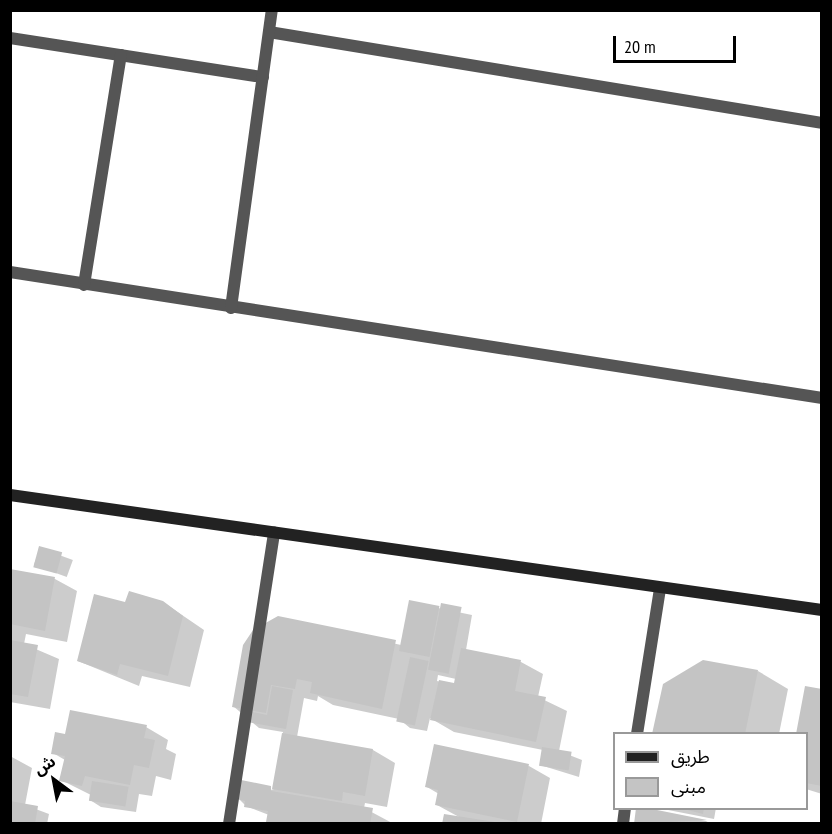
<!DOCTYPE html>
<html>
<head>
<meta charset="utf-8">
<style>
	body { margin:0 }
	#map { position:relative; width:832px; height:834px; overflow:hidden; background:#fff; font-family:"PT Sans Narrow","Noto Sans Arabic",sans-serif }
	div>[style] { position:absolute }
	.shadow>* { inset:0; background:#0003; transform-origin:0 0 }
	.building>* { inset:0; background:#c4c4c4; transform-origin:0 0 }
	.street>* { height:12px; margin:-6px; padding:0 6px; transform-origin:6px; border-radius:6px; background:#555 }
	.secondary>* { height:12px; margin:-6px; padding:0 6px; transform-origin:6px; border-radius:6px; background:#222 }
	span { translate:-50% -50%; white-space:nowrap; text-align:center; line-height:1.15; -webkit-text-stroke:6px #fff; paint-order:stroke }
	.frame { position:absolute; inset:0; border:12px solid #000; pointer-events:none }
	.legend { position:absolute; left:613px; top:732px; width:195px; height:78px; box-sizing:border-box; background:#fff; border:2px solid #999; margin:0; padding:8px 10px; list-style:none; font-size:18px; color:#000 }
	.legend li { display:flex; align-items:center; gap:12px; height:30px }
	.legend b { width:30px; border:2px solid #999 }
	.north { position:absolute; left:24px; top:750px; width:60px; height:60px; -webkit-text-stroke:4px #fff; paint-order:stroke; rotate:328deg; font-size:16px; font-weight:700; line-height:24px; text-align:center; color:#000 }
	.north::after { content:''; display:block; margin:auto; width:21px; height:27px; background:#000; clip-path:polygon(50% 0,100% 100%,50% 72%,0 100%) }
	.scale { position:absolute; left:613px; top:36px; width:123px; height:27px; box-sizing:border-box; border:3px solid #000; border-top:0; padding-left:8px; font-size:18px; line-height:21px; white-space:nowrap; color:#000; -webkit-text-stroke:4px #fff; paint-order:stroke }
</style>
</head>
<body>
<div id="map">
	<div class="shadow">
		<div style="left:40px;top:548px;width:35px;height:18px;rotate:20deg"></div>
		<div style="clip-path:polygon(10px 570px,55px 579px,77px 591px,67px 642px,26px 634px,24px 644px,59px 659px,50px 709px,10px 702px)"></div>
		<div style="clip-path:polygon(163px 602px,204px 630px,190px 687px,142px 676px,139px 686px,78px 661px,126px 604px)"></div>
		<div style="clip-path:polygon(evenodd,438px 608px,472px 615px,466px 650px,521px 662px,543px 674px,538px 697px,567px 711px,559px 751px,582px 760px,579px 777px,540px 765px,543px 750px,454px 732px,430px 718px,427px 731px,410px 728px,399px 719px,333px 705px,318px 696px,317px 701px,304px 698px,297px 737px,373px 750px,395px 763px,387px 807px,365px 803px,364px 808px,394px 824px,272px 824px,269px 815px,246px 806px,239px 799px,274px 789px,283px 732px,259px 728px,233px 706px,278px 617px,401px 645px,438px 608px,438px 675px,456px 679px,455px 685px,437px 681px,438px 675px)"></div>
		<div style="clip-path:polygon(758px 671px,788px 689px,779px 734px,653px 734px)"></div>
		<div style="clip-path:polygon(822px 691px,822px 794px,806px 789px,806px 734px)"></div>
		<div style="clip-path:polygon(146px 727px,168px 740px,166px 749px,176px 754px,171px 780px,156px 776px,152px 796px,139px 794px,136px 812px,101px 807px,90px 800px,91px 795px,61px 780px,65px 760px,53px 753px,66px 736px)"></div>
		<div style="clip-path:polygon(10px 756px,32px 768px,25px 805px,49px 814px,47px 824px,10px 824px)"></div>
		<div style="clip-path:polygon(529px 766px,550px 778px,541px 824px,444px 824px,459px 817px,437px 805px,439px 794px,427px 787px)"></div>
		<div style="clip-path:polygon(638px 808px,706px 821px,711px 824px,635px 824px)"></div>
		<div style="clip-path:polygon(658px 808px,716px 808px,714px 819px)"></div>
	</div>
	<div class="building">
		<div style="left:39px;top:546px;width:24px;height:22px;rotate:15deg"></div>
		<div style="clip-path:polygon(10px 569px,55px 577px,45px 631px,10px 624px)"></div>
		<div style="clip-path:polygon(129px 591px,163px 601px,183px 616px,168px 676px,120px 664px,117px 675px,77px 661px,94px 594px,125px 602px)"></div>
		<div style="left:409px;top:600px;width:31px;height:52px;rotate:11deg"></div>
		<div style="left:441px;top:603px;width:21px;height:68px;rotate:11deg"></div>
		<div style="clip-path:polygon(278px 616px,396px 640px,382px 709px,310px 693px,312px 682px,297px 679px,295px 689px,271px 685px,266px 713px,232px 707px,243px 645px,253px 630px)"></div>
		<div style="clip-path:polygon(10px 640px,38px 645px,28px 697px,10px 694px)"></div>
		<div style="clip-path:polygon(461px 648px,521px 660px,515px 691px,546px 697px,536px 742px,430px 720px,439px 680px,454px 683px)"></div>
		<div style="left:410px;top:657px;width:19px;height:66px;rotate:12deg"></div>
		<div style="clip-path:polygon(703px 660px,758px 670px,745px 734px,652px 734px,663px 684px)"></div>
		<div style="clip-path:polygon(272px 686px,293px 690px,286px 729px,247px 722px,248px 711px,267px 715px)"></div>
		<div style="clip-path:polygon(805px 686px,822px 689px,822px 786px,806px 783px,806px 734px,796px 734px)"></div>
		<div style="clip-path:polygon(70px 710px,147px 725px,144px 738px,155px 740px,149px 768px,134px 765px,130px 785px,85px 776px,82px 786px,59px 781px,65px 756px,51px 754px,55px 732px,65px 734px)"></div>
		<div style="clip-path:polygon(282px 733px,373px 749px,365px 796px,343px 792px,342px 801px,272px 789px)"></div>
		<div style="clip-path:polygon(434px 744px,529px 764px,517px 822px,435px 805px,438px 790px,425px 787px)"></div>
		<div style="left:542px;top:747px;width:30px;height:19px;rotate:9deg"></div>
		<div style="clip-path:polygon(241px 780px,271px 786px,271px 791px,373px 808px,370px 824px,266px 822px,268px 811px,244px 807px,245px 801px,237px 799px)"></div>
		<div style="left:92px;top:781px;width:37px;height:20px;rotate:9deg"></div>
		<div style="clip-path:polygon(10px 801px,38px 806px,35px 824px,10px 824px)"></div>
		<div style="clip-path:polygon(636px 808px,647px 808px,707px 820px,634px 824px)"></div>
		<div style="clip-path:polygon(680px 808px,704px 808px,703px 814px)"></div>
		<div style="clip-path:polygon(444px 814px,495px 822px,495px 824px,442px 824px)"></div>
	</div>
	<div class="street">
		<div style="left:269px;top:32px;width:560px;rotate:9.34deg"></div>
		<div style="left:10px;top:38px;width:256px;rotate:8.8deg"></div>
		<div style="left:10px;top:272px;width:822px;rotate:8.82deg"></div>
		<div style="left:84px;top:285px;width:233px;rotate:-80.9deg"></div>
		<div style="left:231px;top:308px;width:301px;rotate:-82.2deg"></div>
		<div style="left:637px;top:734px;width:147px;rotate:-81deg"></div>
		<div style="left:229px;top:824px;width:295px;rotate:-81.2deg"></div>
		<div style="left:623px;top:824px;width:16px;rotate:-83deg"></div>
	</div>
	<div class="secondary">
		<div style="left:10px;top:495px;width:820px;rotate:8.06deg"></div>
	</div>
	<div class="frame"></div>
	<ul class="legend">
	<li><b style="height:8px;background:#222"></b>طريق</li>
	<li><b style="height:16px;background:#c4c4c4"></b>مبنى</li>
	</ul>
	<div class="north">ش</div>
	<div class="scale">20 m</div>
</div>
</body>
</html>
